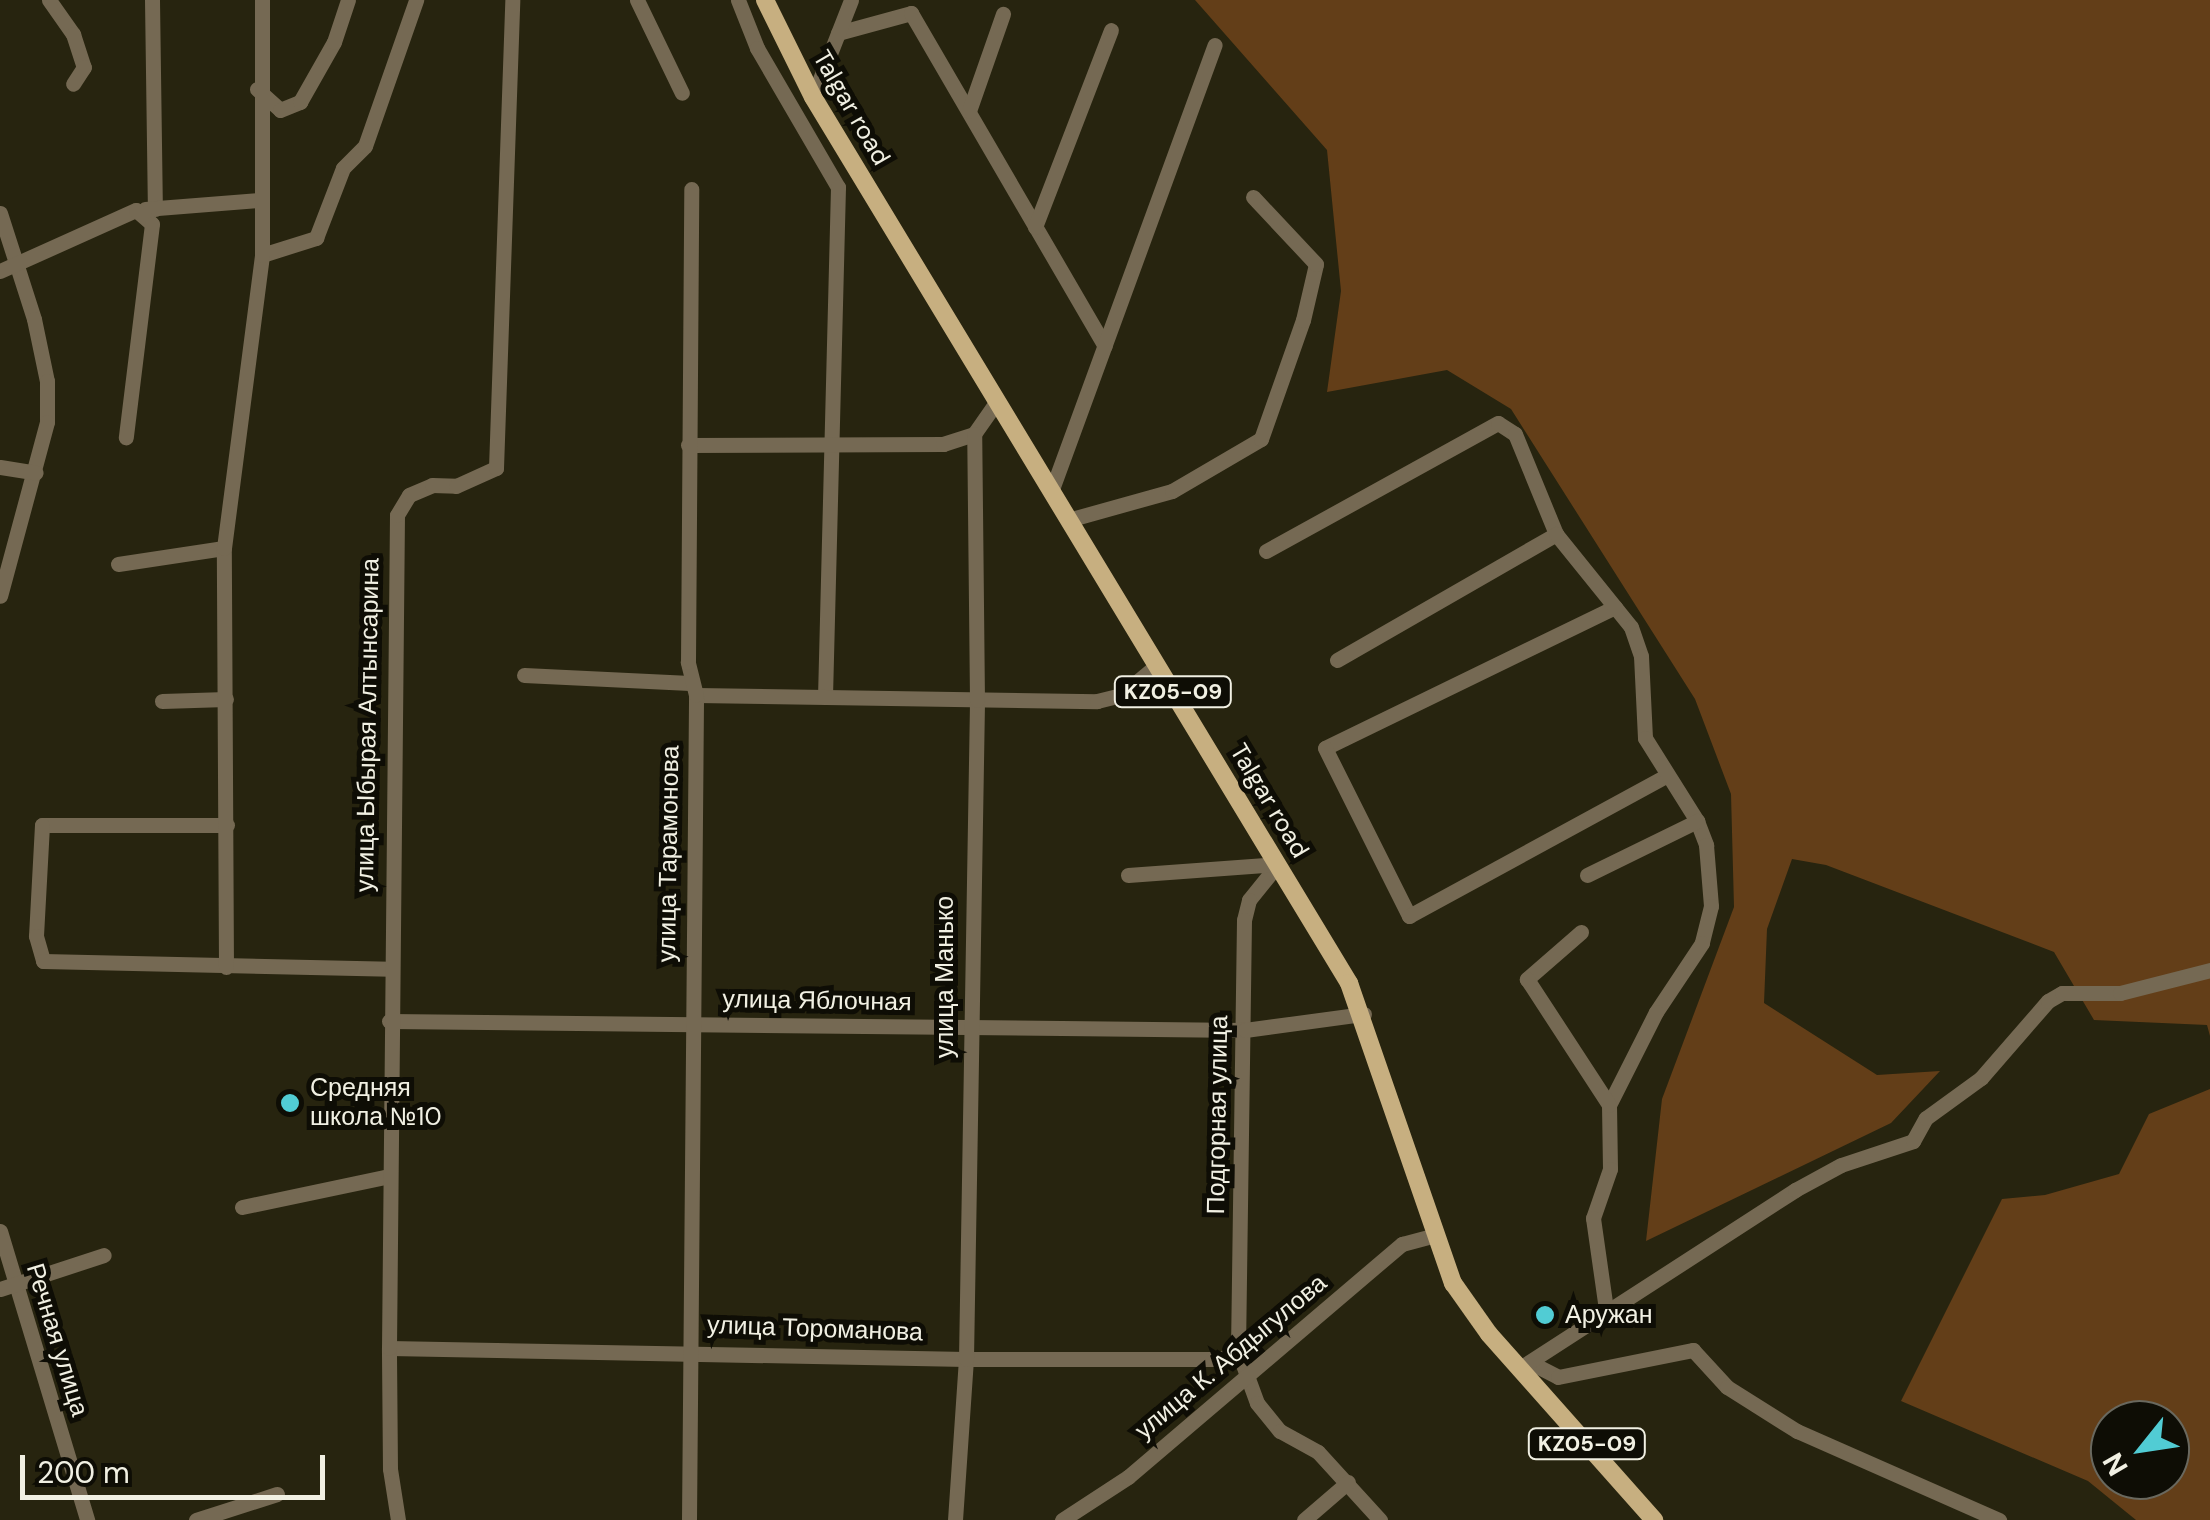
<!DOCTYPE html>
<html>
<head>
<meta charset="utf-8">
<style>
	body { margin:0 }
	#map { position:relative; width:2210px; height:1520px; overflow:hidden; background:#27240f; font-family:"DM Sans",sans-serif }
	div>[style] { position:absolute }
	.green>* { inset:0; background:#633e18 }
	.minor>* { height:15px; margin:-7.5px; padding:0 7.5px; transform-origin:7.5px; border-radius:7.5px; background:#756953 }
	.major>* { height:18px; margin:-9px; padding:0 9px; transform-origin:9px; border-radius:9px; background:#c7af80 }
	.dots>* { width:28px; height:28px; translate:-50% -50%; box-sizing:border-box; border:5px solid #0e0d05; border-radius:50% }
	span { translate:-50% -50%; white-space:nowrap; text-align:center; line-height:1.15; -webkit-text-stroke:10px #0e0d05; paint-order:stroke }
	.shield-label span { padding:2px 8px; background:#0e0d05; border:2px solid; border-radius:8px; -webkit-text-stroke-width:0 }
	.shield-label { font-size:22px; color:#f1f0e3; font-weight:700 }
	.street-label { font-size:25px; color:#f1f0e3 }
	.poi-label { font-size:25px; color:#f1f0e3 }
	.left { translate:0 -50%; text-align:left }
	.north { position:absolute; left:2090px; top:1400px; width:100px; height:100px; box-sizing:border-box; background:#0e0d05; border:2px solid #69685e; border-radius:50%; rotate:240deg; font-size:28px; font-weight:700; line-height:40px; text-align:center; color:#f1f0e3 }
	.north::after { content:''; display:block; margin:auto; width:35px; height:45px; background:#51ccd4; clip-path:polygon(50% 0,100% 100%,50% 72%,0 100%) }
	.scale { position:absolute; left:20px; top:1455px; width:305px; height:45px; box-sizing:border-box; border:5px solid #f1f0e3; border-top:0; padding-left:12px; font-size:30px; line-height:35px; white-space:nowrap; color:#f1f0e3; -webkit-text-stroke:8px #0e0d05; paint-order:stroke }
</style>
</head>
<body>
<div id="map">
	<div class="green">
		<div style="clip-path:polygon(1195px 0,2210px 0,2210px 1036px,2207px 1025px,2094px 1020px,2054px 952px,1826px 865px,1792px 859px,1767px 929px,1764px 1003px,1877px 1075px,1940px 1071px,1891px 1123px,1646px 1241px,1662px 1099px,1734px 907px,1731px 794px,1695px 699px,1511px 409px,1447px 370px,1327px 392px,1341px 291px,1327px 150px)"></div>
		<div style="clip-path:polygon(evenodd,2210px 1089px,2210px 1520px,2136px 1520px,2088px 1481px,1901px 1401px,2002px 1199px,2045px 1195px,2119px 1174px,2149px 1114px,2210px 1089px,2110px 1420px,2170px 1420px,2170px 1480px,2110px 1480px,2110px 1420px)"></div>
	</div>
	<div class="minor">
		<div style="left:49px;top:0;width:42px;rotate:54.8deg"></div>
		<div style="left:73px;top:34px;width:35px;rotate:72deg"></div>
		<div style="left:84px;top:67px;width:20px;rotate:123deg"></div>
		<div style="left:152px;top:0;width:209px;rotate:89.2deg"></div>
		<div style="left:637px;top:0;width:103px;rotate:64.2deg"></div>
		<div style="left:738px;top:0;width:52px;rotate:68.4deg"></div>
		<div style="left:757px;top:48px;width:161px;rotate:59.8deg"></div>
		<div style="left:838px;top:187px;width:510px;rotate:91.46deg"></div>
		<div style="left:838px;top:33px;width:76px;rotate:-15.3deg"></div>
		<div style="left:911px;top:13px;width:385px;rotate:59.8deg"></div>
		<div style="left:257px;top:89px;width:31px;rotate:42deg"></div>
		<div style="left:280px;top:110px;width:22px;rotate:-22deg"></div>
		<div style="left:300px;top:102px;width:69px;rotate:-60.5deg"></div>
		<div style="left:334px;top:42px;width:44px;rotate:-71.6deg"></div>
		<div style="left:813px;top:97px;width:104px;rotate:-68.6deg"></div>
		<div style="left:969px;top:111px;width:103px;rotate:-70.7deg"></div>
		<div style="left:145px;top:209px;width:114px;rotate:-4.5deg"></div>
		<div style="left:0;top:213px;width:111px;rotate:72.2deg"></div>
		<div style="left:34px;top:319px;width:63px;rotate:78.2deg"></div>
		<div style="left:47px;top:381px;width:41px;rotate:90deg"></div>
		<div style="left:47px;top:422px;width:180px;rotate:105.1deg"></div>
		<div style="left:1035px;top:227px;width:211px;rotate:-68.9deg"></div>
		<div style="left:262px;top:255px;width:57px;rotate:-17.5deg"></div>
		<div style="left:316px;top:238px;width:75px;rotate:-68.9deg"></div>
		<div style="left:343px;top:168px;width:31px;rotate:-45deg"></div>
		<div style="left:365px;top:146px;width:155px;rotate:-70.7deg"></div>
		<div style="left:0;top:271px;width:149px;rotate:-24.2deg"></div>
		<div style="left:136px;top:210px;width:21px;rotate:41deg"></div>
		<div style="left:152px;top:224px;width:215px;rotate:97deg"></div>
		<div style="left:688px;top:445px;width:255px;rotate:-0.2deg"></div>
		<div style="left:943px;top:444px;width:33px;rotate:-18deg"></div>
		<div style="left:974px;top:434px;width:38px;rotate:-55deg"></div>
		<div style="left:0;top:467px;width:36px;rotate:9deg"></div>
		<div style="left:1051px;top:492px;width:476px;rotate:-69.9deg"></div>
		<div style="left:1068px;top:520px;width:108px;rotate:-15.6deg"></div>
		<div style="left:1172px;top:491px;width:103px;rotate:-30.3deg"></div>
		<div style="left:1261px;top:439px;width:126px;rotate:-70.6deg"></div>
		<div style="left:1303px;top:320px;width:57px;rotate:-76.9deg"></div>
		<div style="left:1316px;top:264px;width:92px;rotate:-133.2deg"></div>
		<div style="left:1266px;top:551px;width:265px;rotate:-28.9deg"></div>
		<div style="left:1498px;top:423px;width:20px;rotate:33deg"></div>
		<div style="left:1515px;top:434px;width:108px;rotate:67.7deg"></div>
		<div style="left:118px;top:564px;width:107px;rotate:-8.6deg"></div>
		<div style="left:1615px;top:607px;width:322px;rotate:154.1deg"></div>
		<div style="left:1325px;top:748px;width:188px;rotate:63.4deg"></div>
		<div style="left:1409px;top:916px;width:293px;rotate:-28.6deg"></div>
		<div style="left:1337px;top:660px;width:253px;rotate:-29.9deg"></div>
		<div style="left:1556px;top:534px;width:119px;rotate:51.1deg"></div>
		<div style="left:1631px;top:627px;width:31px;rotate:71deg"></div>
		<div style="left:1641px;top:656px;width:82px;rotate:87.2deg"></div>
		<div style="left:1645px;top:738px;width:98px;rotate:57.9deg"></div>
		<div style="left:1697px;top:821px;width:26px;rotate:69deg"></div>
		<div style="left:1706px;top:845px;width:61px;rotate:85.3deg"></div>
		<div style="left:1711px;top:906px;width:38px;rotate:104deg"></div>
		<div style="left:1702px;top:943px;width:83px;rotate:123.7deg"></div>
		<div style="left:1656px;top:1012px;width:104px;rotate:116.8deg"></div>
		<div style="left:1609px;top:1105px;width:64px;rotate:89.1deg"></div>
		<div style="left:1610px;top:1169px;width:52px;rotate:109.1deg"></div>
		<div style="left:1593px;top:1218px;width:99px;rotate:81.9deg"></div>
		<div style="left:524px;top:675px;width:166px;rotate:2.8deg"></div>
		<div style="left:696px;top:695px;width:401px;rotate:0.9deg"></div>
		<div style="left:1097px;top:701px;width:25px;rotate:-14deg"></div>
		<div style="left:1121px;top:695px;width:47px;rotate:-39.8deg"></div>
		<div style="left:162px;top:701px;width:64px;rotate:-1.8deg"></div>
		<div style="left:227px;top:825px;width:185px;rotate:180deg"></div>
		<div style="left:42px;top:825px;width:111px;rotate:93.1deg"></div>
		<div style="left:36px;top:936px;width:26px;rotate:74deg"></div>
		<div style="left:43px;top:961px;width:347px;rotate:1.3deg"></div>
		<div style="left:1278px;top:864px;width:46px;rotate:128.9deg"></div>
		<div style="left:1249px;top:900px;width:21px;rotate:104deg"></div>
		<div style="left:1244px;top:920px;width:431px;rotate:90.8deg"></div>
		<div style="left:1238px;top:1351px;width:55px;rotate:69.9deg"></div>
		<div style="left:1257px;top:1403px;width:36px;rotate:51deg"></div>
		<div style="left:1280px;top:1431px;width:43px;rotate:28.9deg"></div>
		<div style="left:1318px;top:1452px;width:92px;rotate:47.6deg"></div>
		<div style="left:1128px;top:875px;width:150px;rotate:-4.2deg"></div>
		<div style="left:1587px;top:875px;width:123px;rotate:-26.1deg"></div>
		<div style="left:1581px;top:932px;width:72px;rotate:139deg"></div>
		<div style="left:1527px;top:979px;width:150px;rotate:56.9deg"></div>
		<div style="left:226px;top:967px;width:419px;rotate:-90.3deg"></div>
		<div style="left:224px;top:548px;width:295px;rotate:-82.6deg"></div>
		<div style="left:262px;top:255px;width:255px;rotate:-90deg"></div>
		<div style="left:389px;top:1021px;width:856px;rotate:0.6deg"></div>
		<div style="left:1245px;top:1030px;width:120px;rotate:-7.7deg"></div>
		<div style="left:242px;top:1207px;width:150px;rotate:-11.9deg"></div>
		<div style="left:0;top:1231px;width:302px;rotate:73.2deg"></div>
		<div style="left:0;top:1289px;width:109px;rotate:-18.1deg"></div>
		<div style="left:389px;top:1348px;width:577px;rotate:1.09deg"></div>
		<div style="left:966px;top:1359px;width:254px"></div>
		<div style="left:1220px;top:1359px;width:20px;rotate:-24deg"></div>
		<div style="left:1533px;top:1364px;width:28px;rotate:27deg"></div>
		<div style="left:1558px;top:1377px;width:138px;rotate:-11.3deg"></div>
		<div style="left:1693px;top:1350px;width:50px;rotate:47.4deg"></div>
		<div style="left:1727px;top:1387px;width:83px;rotate:32.2deg"></div>
		<div style="left:1797px;top:1431px;width:221px;rotate:23.8deg"></div>
		<div style="left:1520px;top:1368px;width:328px;rotate:-32.9deg"></div>
		<div style="left:1795px;top:1190px;width:52px;rotate:-28.5deg"></div>
		<div style="left:1841px;top:1165px;width:76px;rotate:-18.4deg"></div>
		<div style="left:1913px;top:1141px;width:26px;rotate:-61deg"></div>
		<div style="left:1926px;top:1118px;width:68px;rotate:-36deg"></div>
		<div style="left:1981px;top:1078px;width:102px;rotate:-49deg"></div>
		<div style="left:2048px;top:1001px;width:16px;rotate:-30deg"></div>
		<div style="left:2062px;top:993px;width:58px"></div>
		<div style="left:2120px;top:993px;width:93px;rotate:-14.3deg"></div>
		<div style="left:196px;top:1520px;width:85px;rotate:-17.8deg"></div>
		<div style="left:398px;top:1520px;width:52px;rotate:-98.9deg"></div>
		<div style="left:390px;top:1469px;width:121px;rotate:-90.5deg"></div>
		<div style="left:389px;top:1348px;width:833px;rotate:-89.45deg"></div>
		<div style="left:397px;top:515px;width:23px;rotate:-59deg"></div>
		<div style="left:409px;top:495px;width:25px;rotate:-23deg"></div>
		<div style="left:432px;top:485px;width:24px;rotate:2deg"></div>
		<div style="left:456px;top:486px;width:44px;rotate:-24.2deg"></div>
		<div style="left:496px;top:468px;width:468px;rotate:-88deg"></div>
		<div style="left:689px;top:1520px;width:825px;rotate:-89.51deg"></div>
		<div style="left:696px;top:695px;width:34px;rotate:-104deg"></div>
		<div style="left:688px;top:662px;width:473px;rotate:-89.6deg"></div>
		<div style="left:955px;top:1520px;width:161px;rotate:-86.1deg"></div>
		<div style="left:966px;top:1359px;width:659px;rotate:-89.04deg"></div>
		<div style="left:977px;top:700px;width:266px;rotate:-90.6deg"></div>
		<div style="left:1062px;top:1520px;width:79px;rotate:-33.1deg"></div>
		<div style="left:1128px;top:1477px;width:360px;rotate:-40.4deg"></div>
		<div style="left:1402px;top:1244px;width:31px;rotate:-15deg"></div>
		<div style="left:1304px;top:1520px;width:58px;rotate:-40.8deg"></div>
	</div>
	<div class="major">
		<div style="left:765px;top:0;width:108px;rotate:63.7deg"></div>
		<div style="left:813px;top:97px;width:1036px;rotate:58.83deg"></div>
		<div style="left:1349px;top:983px;width:318px;rotate:70.9deg"></div>
		<div style="left:1453px;top:1283px;width:62px;rotate:54.8deg"></div>
		<div style="left:1489px;top:1334px;width:249px;rotate:48.4deg"></div>
	</div>
	<div class="dots">
		<div style="left:290px;top:1103px;background:#51ccd4"></div>
		<div style="left:1545px;top:1315px;background:#51ccd4"></div>
	</div>
	<div class="shield-label">
		<span style="left:1173px;top:692px">KZ05-09</span>
		<span style="left:1587px;top:1444px">KZ05-09</span>
	</div>
	<div class="street-label">
		<span style="left:851px;top:108px;rotate:60deg">Talgar road</span>
		<span style="left:368px;top:725px;rotate:-89deg">улица Ыбырая Алтынсарина</span>
		<span style="left:1269px;top:801px;rotate:59deg">Talgar road</span>
		<span style="left:669px;top:854px;rotate:-89deg">улица Тарамонова</span>
		<span style="left:945px;top:977px;rotate:-90deg">улица Манько</span>
		<span style="left:817px;top:1001px;rotate:1deg">улица Яблочная</span>
		<span style="left:1218px;top:1115px;rotate:-89deg">Подгорная улица</span>
		<span style="left:815px;top:1329px;rotate:2deg">улица Тороманова</span>
		<span style="left:57px;top:1340px;rotate:73deg">Речная улица</span>
		<span style="left:1231px;top:1357px;rotate:-40deg">улица К. Абдыгулова</span>
	</div>
	<div class="poi-label">
		<span class="left" style="left:310px;top:1103px">Средняя<br>школа №10</span>
		<span class="left" style="left:1565px;top:1315px">Аружан</span>
	</div>
	<div class="north">N</div>
	<div class="scale">200 m</div>
</div>
</body>
</html>
